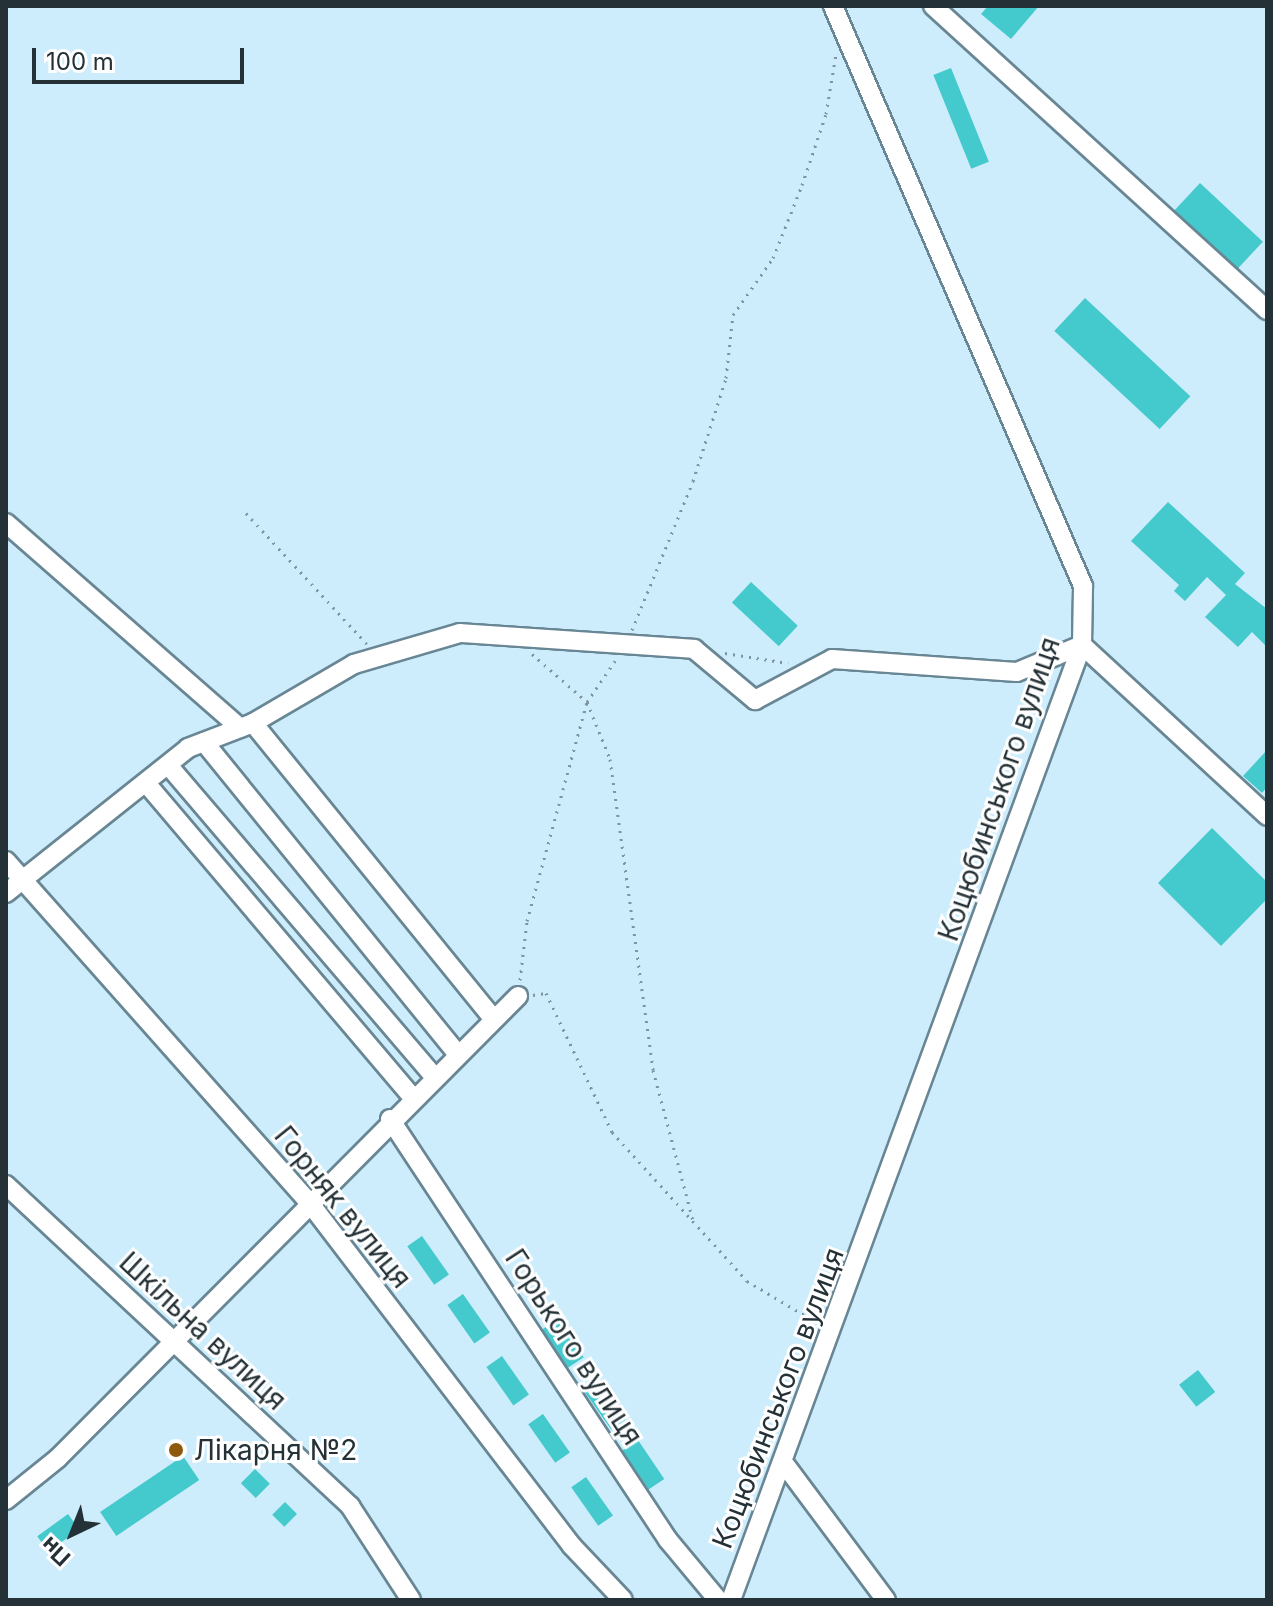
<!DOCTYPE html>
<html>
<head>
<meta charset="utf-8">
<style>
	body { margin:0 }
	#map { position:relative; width:1273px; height:1606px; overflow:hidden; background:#cdedfc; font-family:Inter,sans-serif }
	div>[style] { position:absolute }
	.building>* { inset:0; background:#44c9cc; transform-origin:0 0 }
	.path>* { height:3px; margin-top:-1.5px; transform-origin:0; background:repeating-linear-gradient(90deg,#7e959f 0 2px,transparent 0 8px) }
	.roads { filter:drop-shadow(2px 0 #698694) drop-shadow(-2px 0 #698694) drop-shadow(0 2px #698694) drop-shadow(0 -2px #698694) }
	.minor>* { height:18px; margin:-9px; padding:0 9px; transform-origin:9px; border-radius:9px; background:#fff }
	.dots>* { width:22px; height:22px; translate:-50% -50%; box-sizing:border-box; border:4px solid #fff; border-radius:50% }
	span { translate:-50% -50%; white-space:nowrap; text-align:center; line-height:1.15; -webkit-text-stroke:6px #fff; paint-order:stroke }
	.street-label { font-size:28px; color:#243136 }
	.poi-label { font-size:28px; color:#243136 }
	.left { translate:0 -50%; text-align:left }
	.frame { position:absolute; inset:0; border:8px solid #243136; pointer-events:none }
	.north { position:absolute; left:32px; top:1494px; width:80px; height:80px; -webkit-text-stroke:6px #fff; paint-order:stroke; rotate:223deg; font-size:22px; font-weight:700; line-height:32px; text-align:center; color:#243136 }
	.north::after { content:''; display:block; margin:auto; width:28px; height:36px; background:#243136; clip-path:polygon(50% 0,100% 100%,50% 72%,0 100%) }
	.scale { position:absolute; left:32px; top:48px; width:212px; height:36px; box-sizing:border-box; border:4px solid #243136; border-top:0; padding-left:10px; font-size:24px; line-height:28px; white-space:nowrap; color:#243136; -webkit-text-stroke:6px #fff; paint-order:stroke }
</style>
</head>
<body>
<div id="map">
	<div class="building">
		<div style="clip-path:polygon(988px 6px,1039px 6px,1011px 39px,981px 14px)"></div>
		<div style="left:951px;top:68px;width:101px;height:19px;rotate:68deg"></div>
		<div style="left:1200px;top:183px;width:86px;height:39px;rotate:43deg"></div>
		<div style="left:1085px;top:298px;width:144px;height:45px;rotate:43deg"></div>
		<div style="clip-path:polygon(1168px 502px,1245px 573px,1235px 584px,1267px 609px,1267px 647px,1252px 632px,1238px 647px,1205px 617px,1226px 595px,1207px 577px,1185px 601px,1174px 591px,1179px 585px,1131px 541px)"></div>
		<div style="left:751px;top:582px;width:64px;height:28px;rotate:43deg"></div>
		<div style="clip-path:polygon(1267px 750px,1267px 787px,1262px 793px,1243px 776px)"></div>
		<div style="clip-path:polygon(1212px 828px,1267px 882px,1267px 899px,1221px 946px,1158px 883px)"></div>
		<div style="left:422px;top:1236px;width:47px;height:18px;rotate:55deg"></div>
		<div style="left:463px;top:1294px;width:47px;height:19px;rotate:55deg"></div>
		<div style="left:558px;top:1319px;width:46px;height:19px;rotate:56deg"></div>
		<div style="left:502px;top:1356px;width:47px;height:19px;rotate:55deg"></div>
		<div style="left:1198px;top:1370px;width:28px;height:24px;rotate:52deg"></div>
		<div style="left:599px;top:1381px;width:47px;height:18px;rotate:55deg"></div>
		<div style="left:543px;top:1414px;width:47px;height:18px;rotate:55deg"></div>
		<div style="left:638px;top:1440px;width:47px;height:19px;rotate:56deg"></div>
		<div style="left:183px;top:1456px;width:29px;height:100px;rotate:56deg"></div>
		<div style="left:255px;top:1469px;width:21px;height:20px;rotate:45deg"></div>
		<div style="left:586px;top:1477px;width:47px;height:18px;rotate:55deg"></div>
		<div style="left:285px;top:1502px;width:17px;height:18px;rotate:45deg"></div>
		<div style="left:68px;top:1514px;width:19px;height:38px;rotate:54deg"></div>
	</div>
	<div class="path">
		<div style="left:246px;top:513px;width:178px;rotate:47.3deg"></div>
		<div style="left:632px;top:630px;width:161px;rotate:-67.7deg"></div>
		<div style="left:693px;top:481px;width:108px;rotate:-72.2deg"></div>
		<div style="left:726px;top:378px;width:63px;rotate:-83.7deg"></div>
		<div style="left:733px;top:315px;width:70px;rotate:-54.9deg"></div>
		<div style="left:773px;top:258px;width:79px;rotate:-68.3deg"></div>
		<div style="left:802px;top:185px;width:75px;rotate:-71.3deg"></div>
		<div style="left:826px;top:114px;width:61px;rotate:-80.5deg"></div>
		<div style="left:725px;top:653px;width:64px;rotate:9deg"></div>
		<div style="left:532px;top:654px;width:73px;rotate:41.1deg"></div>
		<div style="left:587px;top:702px;width:61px;rotate:68deg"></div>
		<div style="left:610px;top:759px;width:314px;rotate:82.1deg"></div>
		<div style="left:653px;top:1070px;width:155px;rotate:75.1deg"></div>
		<div style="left:520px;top:980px;width:59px;rotate:-83.2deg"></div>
		<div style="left:527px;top:921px;width:227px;rotate:-74.7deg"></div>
		<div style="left:587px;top:702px;width:50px;rotate:-55.7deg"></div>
		<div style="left:533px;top:995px;width:13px;rotate:-9deg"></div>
		<div style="left:546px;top:993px;width:154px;rotate:64.6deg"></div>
		<div style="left:612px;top:1132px;width:201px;rotate:47.8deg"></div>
		<div style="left:747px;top:1281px;width:80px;rotate:30.7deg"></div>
	</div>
	<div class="roads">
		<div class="minor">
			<div style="left:933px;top:6px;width:452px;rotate:42.3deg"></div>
			<div style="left:6px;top:523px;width:311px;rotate:41.2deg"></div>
			<div style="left:253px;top:723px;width:382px;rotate:50.9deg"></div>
			<div style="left:204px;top:742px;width:403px;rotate:50.9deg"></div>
			<div style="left:168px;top:765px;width:408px;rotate:49.5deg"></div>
			<div style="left:146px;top:783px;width:412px;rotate:49.7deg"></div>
			<div style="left:6px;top:861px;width:461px;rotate:48.4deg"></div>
			<div style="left:312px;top:1206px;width:428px;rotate:52.6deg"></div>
			<div style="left:572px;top:1546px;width:74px;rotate:46.6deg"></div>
			<div style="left:6px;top:893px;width:233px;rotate:-38.5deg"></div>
			<div style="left:188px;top:748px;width:70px;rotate:-21deg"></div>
			<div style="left:253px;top:723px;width:117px;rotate:-30.3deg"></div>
			<div style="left:354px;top:664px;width:110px;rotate:-16.3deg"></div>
			<div style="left:460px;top:633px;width:235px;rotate:3.9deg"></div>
			<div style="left:694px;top:649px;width:80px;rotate:39.9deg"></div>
			<div style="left:755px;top:700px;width:87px;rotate:-28deg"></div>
			<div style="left:832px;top:659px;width:185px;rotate:4deg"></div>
			<div style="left:1017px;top:672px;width:70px;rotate:-22.6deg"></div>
			<div style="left:1082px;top:645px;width:252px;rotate:42.7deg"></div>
			<div style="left:390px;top:1119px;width:505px;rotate:56.56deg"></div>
			<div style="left:668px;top:1540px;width:78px;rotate:50.2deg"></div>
			<div style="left:6px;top:1185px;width:471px;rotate:43deg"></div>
			<div style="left:350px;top:1506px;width:112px;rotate:57deg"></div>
			<div style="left:786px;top:1466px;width:167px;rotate:53.3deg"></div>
			<div style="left:6px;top:1500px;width:67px;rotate:-38.9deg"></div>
			<div style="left:58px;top:1458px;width:652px;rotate:-45.12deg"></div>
			<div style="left:731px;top:1600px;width:1017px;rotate:-69.82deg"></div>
			<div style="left:1082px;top:645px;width:59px;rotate:-89deg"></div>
			<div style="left:1083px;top:586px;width:632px;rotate:-113.32deg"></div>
		</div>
	</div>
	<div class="dots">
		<div style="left:176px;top:1450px;background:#8e590b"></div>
	</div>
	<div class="street-label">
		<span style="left:999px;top:789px;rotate:-71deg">Коцюбинського вулиця</span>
		<span style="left:343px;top:1207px;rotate:51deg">Горняк вулиця</span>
		<span style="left:203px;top:1331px;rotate:43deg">Шкільна вулиця</span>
		<span style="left:574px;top:1347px;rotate:57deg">Горького вулиця</span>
		<span style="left:778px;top:1398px;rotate:-69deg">Коцюбинського вулиця</span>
	</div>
	<div class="poi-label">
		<span class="left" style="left:194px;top:1450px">Лікарня №2</span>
	</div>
	<div class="frame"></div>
	<div class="north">Пн</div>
	<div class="scale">100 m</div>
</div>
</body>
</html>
